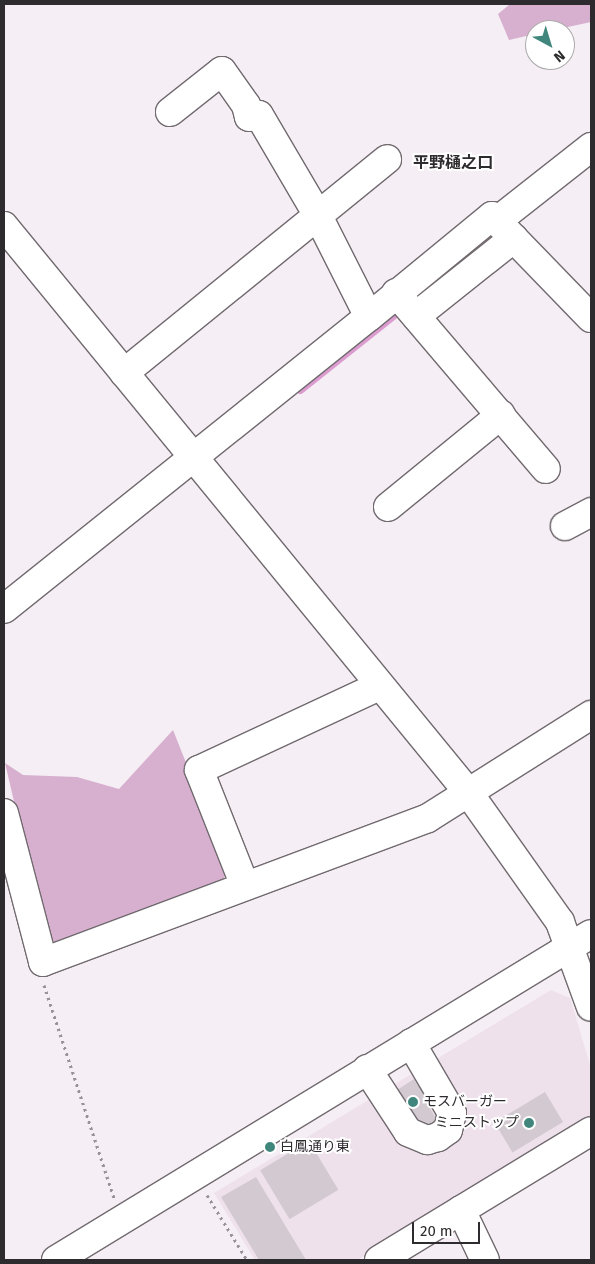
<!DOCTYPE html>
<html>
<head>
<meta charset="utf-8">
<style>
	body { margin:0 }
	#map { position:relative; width:595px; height:1264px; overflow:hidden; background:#f5eef4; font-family:"Fira Sans","Noto Sans JP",sans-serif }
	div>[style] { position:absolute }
	.built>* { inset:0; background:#efe1ec }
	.green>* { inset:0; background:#d7b0cf }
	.stream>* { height:7px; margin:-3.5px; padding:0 3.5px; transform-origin:3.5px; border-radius:3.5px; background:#dc9cd0 }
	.building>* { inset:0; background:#d2cad0; transform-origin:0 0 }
	.path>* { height:3px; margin-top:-1.5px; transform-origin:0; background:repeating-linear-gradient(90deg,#979297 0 2.5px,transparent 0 6.5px) }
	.roads { filter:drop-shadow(1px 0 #716a6f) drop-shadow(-1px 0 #716a6f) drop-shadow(0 1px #716a6f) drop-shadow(0 -1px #716a6f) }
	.minor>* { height:28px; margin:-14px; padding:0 14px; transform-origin:14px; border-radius:14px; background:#fff }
	.dots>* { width:14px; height:14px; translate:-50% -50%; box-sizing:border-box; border:2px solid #fff; border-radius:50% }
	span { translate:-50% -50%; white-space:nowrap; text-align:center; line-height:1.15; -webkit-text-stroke:4px #fff; paint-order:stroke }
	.poi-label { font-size:14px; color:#2e2b2e }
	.left { translate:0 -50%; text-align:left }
	.right { translate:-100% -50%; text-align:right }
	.quarter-label { font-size:16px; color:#2e2b2e; font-weight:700 }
	.frame { position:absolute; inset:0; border:5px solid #2e2b2e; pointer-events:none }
	.north { position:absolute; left:525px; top:20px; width:50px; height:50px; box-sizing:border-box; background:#fff; border:1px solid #abaaab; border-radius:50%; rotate:141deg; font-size:14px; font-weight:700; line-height:20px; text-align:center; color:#2e2b2e }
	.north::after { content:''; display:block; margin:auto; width:18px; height:22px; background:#40867c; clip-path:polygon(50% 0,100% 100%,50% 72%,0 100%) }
	.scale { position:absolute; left:412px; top:1222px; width:68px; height:22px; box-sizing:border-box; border:2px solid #2e2b2e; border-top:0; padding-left:6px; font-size:15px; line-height:18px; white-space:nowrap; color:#2e2b2e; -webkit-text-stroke:4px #fff; paint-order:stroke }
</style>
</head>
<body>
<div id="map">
	<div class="built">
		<div style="clip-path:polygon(551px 990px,570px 998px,591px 1068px,591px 1119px,357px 1260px,255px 1260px,214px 1193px)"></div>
	</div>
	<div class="green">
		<div style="clip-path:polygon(510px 4px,591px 4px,591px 22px,554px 30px,535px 30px,535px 34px,509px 40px,498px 14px)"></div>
		<div style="clip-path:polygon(173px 730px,228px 868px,222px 883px,57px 945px,46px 938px,5px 763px,23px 775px,77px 777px,119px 789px)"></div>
	</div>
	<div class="stream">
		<div style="left:411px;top:301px;width:112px;rotate:-38.1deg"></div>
		<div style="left:300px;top:390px;width:132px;rotate:-38.5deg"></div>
	</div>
	<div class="building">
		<div style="clip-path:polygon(414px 1079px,418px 1086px,423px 1083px,430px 1095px,424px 1098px,438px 1122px,426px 1129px,420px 1129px,397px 1090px)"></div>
		<div style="left:545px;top:1092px;width:35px;height:59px;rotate:59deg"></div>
		<div style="left:309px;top:1141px;width:57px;height:57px;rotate:59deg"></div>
		<div style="clip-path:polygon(256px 1177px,306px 1260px,259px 1260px,221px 1197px)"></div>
	</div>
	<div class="path">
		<div style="left:44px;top:985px;width:224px;rotate:71.8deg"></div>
		<div style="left:207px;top:1195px;width:76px;rotate:58.4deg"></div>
	</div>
	<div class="roads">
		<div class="minor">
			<div style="left:170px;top:112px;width:66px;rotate:-38.3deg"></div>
			<div style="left:222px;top:71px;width:42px;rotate:54.8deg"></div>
			<div style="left:246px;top:105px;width:12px;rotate:76deg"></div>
			<div style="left:249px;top:117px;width:10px;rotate:-11deg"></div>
			<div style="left:259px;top:115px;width:115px;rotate:59.6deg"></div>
			<div style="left:317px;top:214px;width:115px;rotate:63.2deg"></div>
			<div style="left:369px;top:317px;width:159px;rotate:-39.4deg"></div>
			<div style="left:492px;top:216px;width:142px;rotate:45.9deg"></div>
			<div style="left:497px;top:221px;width:120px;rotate:-38.2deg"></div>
			<div style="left:4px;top:226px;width:732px;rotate:50.66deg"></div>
			<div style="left:468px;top:792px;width:159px;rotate:54.7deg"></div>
			<div style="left:560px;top:922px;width:90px;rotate:70deg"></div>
			<div style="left:396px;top:293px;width:231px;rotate:49.6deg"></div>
			<div style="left:416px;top:316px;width:125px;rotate:-38.5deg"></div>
			<div style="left:124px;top:373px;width:339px;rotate:-39.1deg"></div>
			<div style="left:388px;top:507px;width:146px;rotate:-39.2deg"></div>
			<div style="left:565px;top:526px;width:30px;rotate:-28deg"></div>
			<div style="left:4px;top:609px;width:467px;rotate:-38.7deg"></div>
			<div style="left:4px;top:813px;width:154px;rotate:75.3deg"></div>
			<div style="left:43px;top:962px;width:411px;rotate:-20.5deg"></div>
			<div style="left:428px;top:818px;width:193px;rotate:-32.3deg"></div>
			<div style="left:245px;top:886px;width:125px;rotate:-111.6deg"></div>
			<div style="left:199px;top:770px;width:199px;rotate:-25deg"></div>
			<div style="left:367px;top:1069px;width:75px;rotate:56.9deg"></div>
			<div style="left:408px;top:1132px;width:21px;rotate:23deg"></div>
			<div style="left:427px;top:1140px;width:11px;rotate:-15deg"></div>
			<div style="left:438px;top:1137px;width:12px;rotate:-35deg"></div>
			<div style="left:448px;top:1130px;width:17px;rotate:-77deg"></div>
			<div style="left:452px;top:1113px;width:81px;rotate:-120.4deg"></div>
			<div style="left:461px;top:1210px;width:55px;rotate:64.4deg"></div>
			<div style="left:56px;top:1260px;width:626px;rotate:-31.36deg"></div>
			<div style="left:379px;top:1260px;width:248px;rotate:-31.3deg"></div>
		</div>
	</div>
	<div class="dots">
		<div style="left:413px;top:1102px;background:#40867c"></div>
		<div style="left:529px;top:1123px;background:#40867c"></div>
		<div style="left:270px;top:1147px;background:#40867c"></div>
	</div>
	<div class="poi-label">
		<span class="left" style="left:423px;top:1102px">モスバーガー</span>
		<span class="right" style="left:519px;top:1123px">ミニストップ</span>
		<span class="left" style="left:280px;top:1147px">白鳳通り東</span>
	</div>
	<div class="quarter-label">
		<span style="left:453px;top:163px">平野樋之口</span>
	</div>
	<div class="frame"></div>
	<div class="north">N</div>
	<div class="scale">20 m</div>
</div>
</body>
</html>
